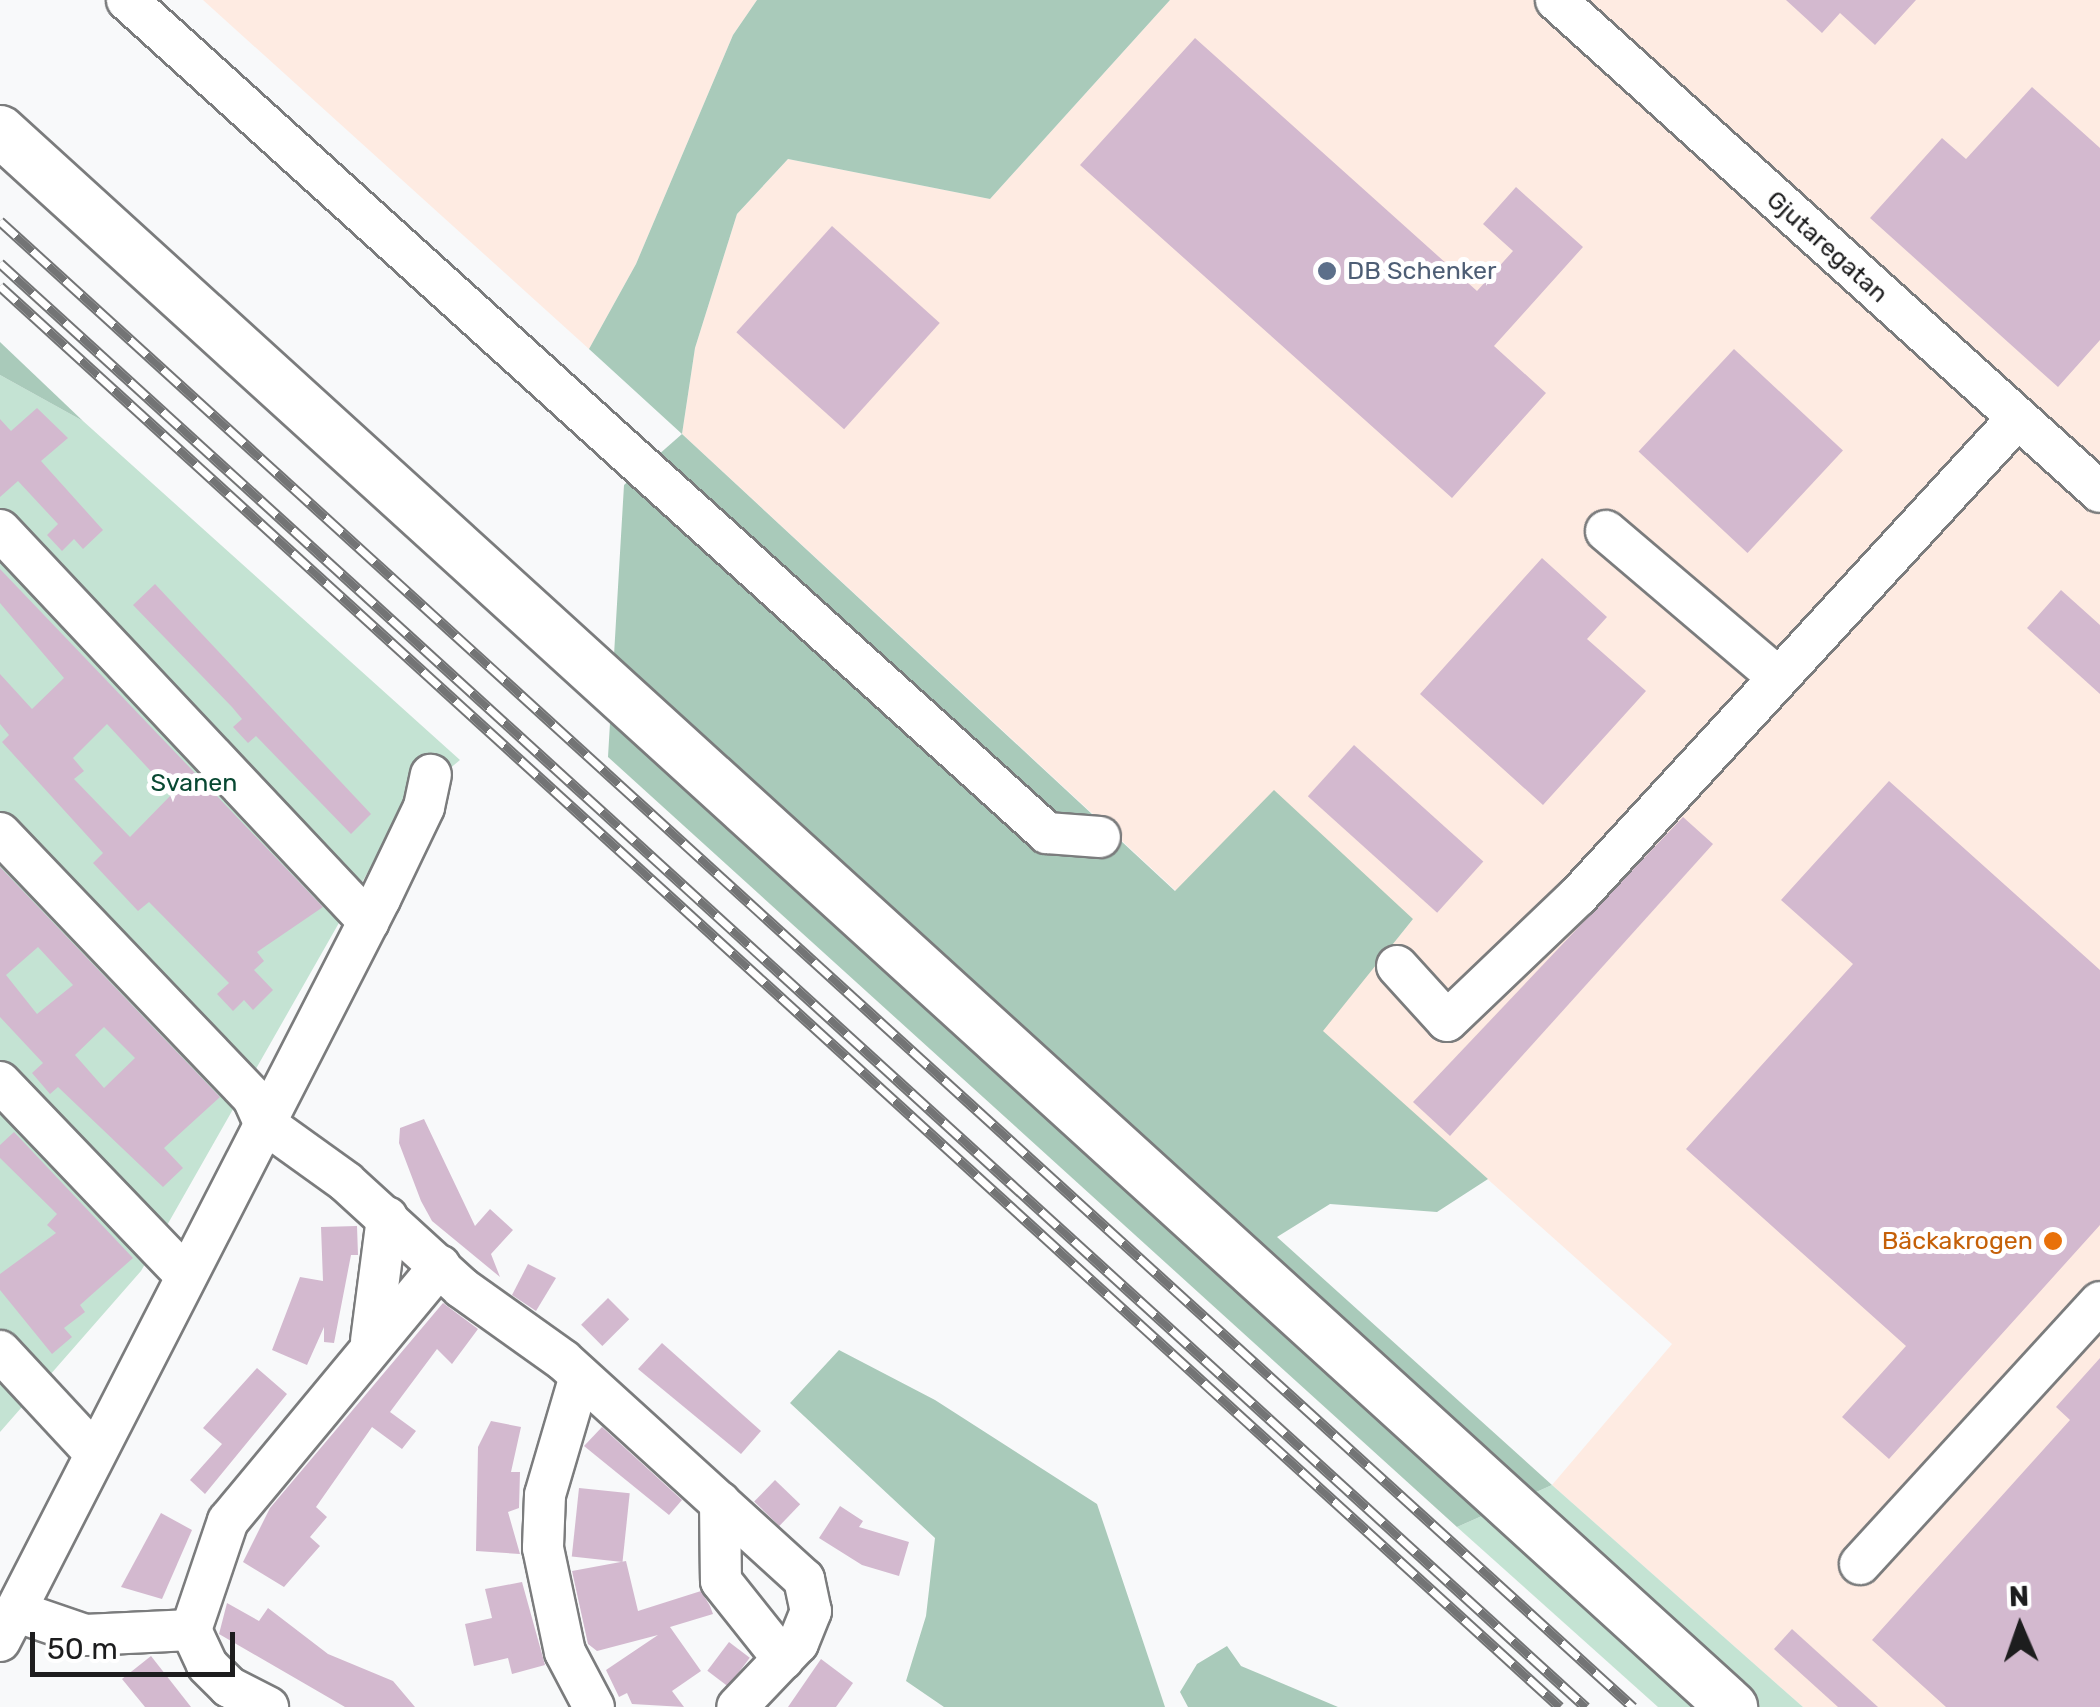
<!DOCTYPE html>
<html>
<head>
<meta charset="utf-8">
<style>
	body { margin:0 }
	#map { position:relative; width:2100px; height:1707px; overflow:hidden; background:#f8f9fa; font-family:Rubik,sans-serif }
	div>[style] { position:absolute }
	.industrial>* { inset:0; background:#feebe2 }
	.green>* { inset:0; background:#c4e3d3 }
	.forest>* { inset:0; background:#a9caba }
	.building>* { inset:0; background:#d3b9cf; transform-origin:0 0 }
	.roads { filter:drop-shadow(2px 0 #7b7c7d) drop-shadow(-2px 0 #7b7c7d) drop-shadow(0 2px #7b7c7d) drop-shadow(0 -2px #7b7c7d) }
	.minor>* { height:40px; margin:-20px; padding:0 20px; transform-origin:20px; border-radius:20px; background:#fff }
	.major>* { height:50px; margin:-25px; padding:0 25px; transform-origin:25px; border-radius:25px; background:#fff }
	.rail>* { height:11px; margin-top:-5.5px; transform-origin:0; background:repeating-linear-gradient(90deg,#fff 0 22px,#737475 0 44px); box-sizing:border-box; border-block:2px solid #737475 }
	.dots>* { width:28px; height:28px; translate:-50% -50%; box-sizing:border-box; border:5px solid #fff; border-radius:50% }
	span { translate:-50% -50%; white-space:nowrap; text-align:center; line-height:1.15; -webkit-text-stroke:10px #fff; paint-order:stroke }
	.street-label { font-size:25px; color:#1d1d1e }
	.service-label { font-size:25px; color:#4e5e75 }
	.left { translate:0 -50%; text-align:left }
	.park-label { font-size:25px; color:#084832 }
	.food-label { font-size:25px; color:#c56008 }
	.right { translate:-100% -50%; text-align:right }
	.north { position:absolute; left:1970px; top:1577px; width:100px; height:100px; -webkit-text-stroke:8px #fff; paint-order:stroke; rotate:358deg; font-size:28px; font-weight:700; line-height:40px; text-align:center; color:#1d1d1e }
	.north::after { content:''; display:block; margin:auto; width:35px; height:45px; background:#1d1d1e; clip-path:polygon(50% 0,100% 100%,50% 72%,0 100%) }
	.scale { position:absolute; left:30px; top:1632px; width:205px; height:45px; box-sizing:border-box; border:5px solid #1d1d1e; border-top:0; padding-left:12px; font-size:30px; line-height:35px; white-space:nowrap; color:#1d1d1e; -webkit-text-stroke:8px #fff; paint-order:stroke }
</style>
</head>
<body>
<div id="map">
	<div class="industrial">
		<div style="clip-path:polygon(203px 0,757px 0,733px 35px,636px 264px,589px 349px)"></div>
		<div style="clip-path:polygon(1170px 0,2100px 0,2100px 1707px,1803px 1707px,1552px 1485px,1672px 1344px,1322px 1031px,1413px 919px,1176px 891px,682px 434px,695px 348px,737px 214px,788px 159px,990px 199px)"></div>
	</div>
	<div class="green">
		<div style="clip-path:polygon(0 375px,83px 421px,460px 760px,406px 805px,141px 1271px,0 1432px)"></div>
		<div style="clip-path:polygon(1552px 1485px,1803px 1707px,1658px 1707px,1457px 1527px)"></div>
	</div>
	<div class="forest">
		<div style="clip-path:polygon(757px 0,1170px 0,990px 199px,788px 159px,737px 214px,695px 348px,682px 434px,1175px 891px,1274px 790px,1413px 919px,1323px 1031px,1488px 1179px,1437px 1212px,1330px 1204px,1277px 1237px,1552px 1485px,1457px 1527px,608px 757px,624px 485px,682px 434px,589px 349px,636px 264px,733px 35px)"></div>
		<div style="clip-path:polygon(0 342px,83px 421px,0 375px)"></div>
		<div style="clip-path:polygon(839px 1350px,935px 1400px,1097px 1504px,1165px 1707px,944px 1707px,906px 1681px,926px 1616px,935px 1538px,790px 1403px)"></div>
		<div style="clip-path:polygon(1227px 1646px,1241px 1666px,1338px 1707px,1188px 1707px,1180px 1692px,1197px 1664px)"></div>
	</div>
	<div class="building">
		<div style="clip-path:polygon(1786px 0,1916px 0,1875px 45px,1840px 13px,1822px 33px)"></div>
		<div style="clip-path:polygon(1195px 38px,1477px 291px,1513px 251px,1483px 224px,1516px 187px,1583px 247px,1494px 346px,1546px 393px,1452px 498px,1080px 165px)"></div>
		<div style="clip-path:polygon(2032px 87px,2100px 148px,2100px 340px,2058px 387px,1870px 218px,1942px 138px,1966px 159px)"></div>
		<div style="left:832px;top:226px;width:145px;height:143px;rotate:42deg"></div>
		<div style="left:1734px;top:349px;width:149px;height:140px;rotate:43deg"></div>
		<div style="clip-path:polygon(37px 408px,68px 438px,41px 461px,103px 530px,83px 549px,74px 539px,62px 551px,47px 535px,58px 524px,18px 481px,0 497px,0 419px,11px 431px)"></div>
		<div style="clip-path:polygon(1542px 558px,1607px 617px,1587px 639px,1646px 691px,1543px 805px,1420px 694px)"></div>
		<div style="clip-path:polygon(evenodd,0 569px,323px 907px,257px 952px,264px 961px,254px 970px,273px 990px,253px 1010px,244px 1000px,233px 1011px,217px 994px,229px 983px,149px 902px,138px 911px,93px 863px,103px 853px,2px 742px,9px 735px,0 724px,0 674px,32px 709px,64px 678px,0 603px,0 569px,107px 724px,172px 794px,130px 837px,74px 779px,84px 771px,73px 758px,107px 724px)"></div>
		<div style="clip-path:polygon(155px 584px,371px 814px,351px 834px,256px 736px,248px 743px,233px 727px,242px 719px,232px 707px,133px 605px)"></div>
		<div style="clip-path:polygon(2061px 590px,2100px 625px,2100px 694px,2027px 628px)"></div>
		<div style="left:1354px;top:745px;width:174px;height:69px;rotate:42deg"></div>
		<div style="clip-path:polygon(1889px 781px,2100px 970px,2100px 1225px,1889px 1459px,1842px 1417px,1906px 1346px,1686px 1149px,1853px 964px,1781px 900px)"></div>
		<div style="clip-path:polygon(1683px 817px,1713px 844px,1450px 1136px,1413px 1102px)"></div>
		<div style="clip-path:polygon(evenodd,0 867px,220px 1097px,164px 1148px,183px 1168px,163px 1187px,58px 1087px,50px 1094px,32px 1073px,43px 1063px,0 1017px,0 867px,38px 947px,73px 985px,37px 1014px,6px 975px,38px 947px,0 867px,104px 1027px,135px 1058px,104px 1088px,75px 1055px,104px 1027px)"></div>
		<div style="clip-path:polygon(424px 1119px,475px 1226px,490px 1209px,513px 1230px,491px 1254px,500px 1277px,432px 1221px,421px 1201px,399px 1143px,400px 1128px)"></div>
		<div style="clip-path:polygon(14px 1132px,133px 1258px,80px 1305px,85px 1312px,64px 1328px,72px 1337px,52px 1354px,0 1290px,0 1274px,56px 1233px,47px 1225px,57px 1214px,0 1158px,0 1145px)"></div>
		<div style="clip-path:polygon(357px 1226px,358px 1255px,351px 1255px,334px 1343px,324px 1342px,324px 1327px,307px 1365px,272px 1350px,300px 1277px,323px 1281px,321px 1227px)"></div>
		<div style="clip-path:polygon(528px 1264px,556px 1278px,536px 1311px,512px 1295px)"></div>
		<div style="left:608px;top:1298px;width:30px;height:38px;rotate:45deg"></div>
		<div style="clip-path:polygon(443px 1303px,478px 1329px,452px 1364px,437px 1349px,390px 1412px,416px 1431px,402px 1449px,372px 1427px,316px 1507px,327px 1517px,310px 1537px,320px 1546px,284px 1587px,243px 1562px,270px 1508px)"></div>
		<div style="clip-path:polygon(662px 1343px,761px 1431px,741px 1454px,638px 1369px)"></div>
		<div style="clip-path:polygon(2100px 1358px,2100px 1707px,1946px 1707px,1872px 1640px,2070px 1420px,2056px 1407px)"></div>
		<div style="clip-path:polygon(257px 1368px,287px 1394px,205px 1494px,190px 1480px,222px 1444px,203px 1428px)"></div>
		<div style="clip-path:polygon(491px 1421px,521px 1427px,511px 1472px,520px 1472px,519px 1508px,508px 1512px,520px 1554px,476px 1551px,478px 1447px)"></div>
		<div style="clip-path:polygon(602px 1427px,682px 1500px,669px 1515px,584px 1446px)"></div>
		<div style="left:775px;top:1480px;width:35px;height:30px;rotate:44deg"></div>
		<div style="left:579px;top:1488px;width:51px;height:69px;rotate:6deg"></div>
		<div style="clip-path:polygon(840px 1506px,863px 1521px,859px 1527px,909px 1542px,899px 1576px,862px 1565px,819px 1538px)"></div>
		<div style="clip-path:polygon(161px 1513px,192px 1530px,162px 1599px,121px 1587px)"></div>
		<div style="clip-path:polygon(626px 1561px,638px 1611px,701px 1591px,710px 1606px,713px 1614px,670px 1627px,701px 1671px,672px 1691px,684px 1707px,632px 1704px,627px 1693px,619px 1697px,606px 1670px,658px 1635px,597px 1651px,588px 1644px,572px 1571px)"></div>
		<div style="clip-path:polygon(522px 1582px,545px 1665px,512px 1674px,508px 1658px,474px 1666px,465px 1624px,492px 1618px,485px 1589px)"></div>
		<div style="clip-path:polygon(227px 1603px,259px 1621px,268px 1608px,328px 1654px,393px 1681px,415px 1707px,345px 1707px,219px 1634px)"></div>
		<div style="clip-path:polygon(1792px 1629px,1878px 1707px,1838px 1707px,1774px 1649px)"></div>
		<div style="left:729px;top:1642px;width:26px;height:36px;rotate:37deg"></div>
		<div style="clip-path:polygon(151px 1656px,191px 1707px,145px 1707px,122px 1679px)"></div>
		<div style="clip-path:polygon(821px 1659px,853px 1683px,836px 1707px,788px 1707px)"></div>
	</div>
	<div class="roads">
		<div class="minor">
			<div style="left:127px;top:0;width:1241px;rotate:42.16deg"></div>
			<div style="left:1047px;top:833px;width:53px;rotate:4.3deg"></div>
			<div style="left:1556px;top:0;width:733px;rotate:42.13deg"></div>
			<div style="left:0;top:530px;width:538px;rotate:46.73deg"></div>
			<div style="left:1606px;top:531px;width:222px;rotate:40.4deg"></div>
			<div style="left:0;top:833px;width:366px;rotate:46.3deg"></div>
			<div style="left:253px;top:1098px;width:27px;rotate:66deg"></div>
			<div style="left:264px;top:1123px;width:101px;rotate:35.7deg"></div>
			<div style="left:346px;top:1182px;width:157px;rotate:42.4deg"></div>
			<div style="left:462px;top:1288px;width:124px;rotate:35.5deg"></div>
			<div style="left:563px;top:1360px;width:326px;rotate:42.3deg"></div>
			<div style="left:804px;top:1579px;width:33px;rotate:78deg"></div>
			<div style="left:811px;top:1611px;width:35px;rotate:112deg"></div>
			<div style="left:798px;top:1643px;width:88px;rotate:133.6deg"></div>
			<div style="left:1397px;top:966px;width:74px;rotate:47.7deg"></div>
			<div style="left:1447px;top:1021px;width:181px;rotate:-43.7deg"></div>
			<div style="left:1578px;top:896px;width:647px;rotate:-47.38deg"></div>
			<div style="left:0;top:1082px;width:267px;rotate:46.2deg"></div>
			<div style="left:371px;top:1341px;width:125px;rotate:-82.6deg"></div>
			<div style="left:0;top:1351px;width:135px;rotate:47.1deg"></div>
			<div style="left:580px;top:1376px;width:124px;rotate:106.4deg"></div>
			<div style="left:545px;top:1495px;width:53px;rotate:92.2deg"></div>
			<div style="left:543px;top:1548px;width:106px;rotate:78.1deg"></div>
			<div style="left:565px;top:1652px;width:62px;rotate:62.2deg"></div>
			<div style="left:720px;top:1502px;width:79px;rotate:89.3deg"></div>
			<div style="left:721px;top:1581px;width:100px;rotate:51.5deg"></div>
			<div style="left:1860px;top:1564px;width:355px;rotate:-47.5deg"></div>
			<div style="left:15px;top:1611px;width:74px;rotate:18.9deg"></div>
			<div style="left:85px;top:1635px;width:106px;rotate:-2.7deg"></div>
			<div style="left:191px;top:1630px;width:38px;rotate:65deg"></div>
			<div style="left:207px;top:1665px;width:31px;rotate:45deg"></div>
			<div style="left:229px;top:1687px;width:44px;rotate:27.1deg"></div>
			<div style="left:191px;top:1630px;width:115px;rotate:-71.3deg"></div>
			<div style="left:228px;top:1521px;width:332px;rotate:-50.3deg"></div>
			<div style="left:0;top:1641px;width:834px;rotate:-62.88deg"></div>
			<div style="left:380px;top:899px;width:102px;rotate:-64.4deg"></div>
			<div style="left:424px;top:807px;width:33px;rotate:-78deg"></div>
		</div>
		<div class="major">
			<div style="left:0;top:131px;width:2342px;rotate:42.3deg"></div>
		</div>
	</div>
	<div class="rail">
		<div style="left:0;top:221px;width:2208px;rotate:42.3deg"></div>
		<div style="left:0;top:263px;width:2145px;rotate:42.32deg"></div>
		<div style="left:0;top:286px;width:2110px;rotate:42.33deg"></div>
	</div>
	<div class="dots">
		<div style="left:1327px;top:271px;background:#5c6f8a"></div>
		<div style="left:2053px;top:1241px;background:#e8710a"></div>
	</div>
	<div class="street-label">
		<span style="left:1827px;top:247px;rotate:42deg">Gjutaregatan</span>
	</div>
	<div class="service-label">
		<span class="left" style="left:1347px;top:271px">DB Schenker</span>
	</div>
	<div class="park-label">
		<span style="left:194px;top:783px">Svanen</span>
	</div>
	<div class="food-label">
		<span class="right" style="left:2033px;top:1241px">Bäckakrogen</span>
	</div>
	<div class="north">N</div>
	<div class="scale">50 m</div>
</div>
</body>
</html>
